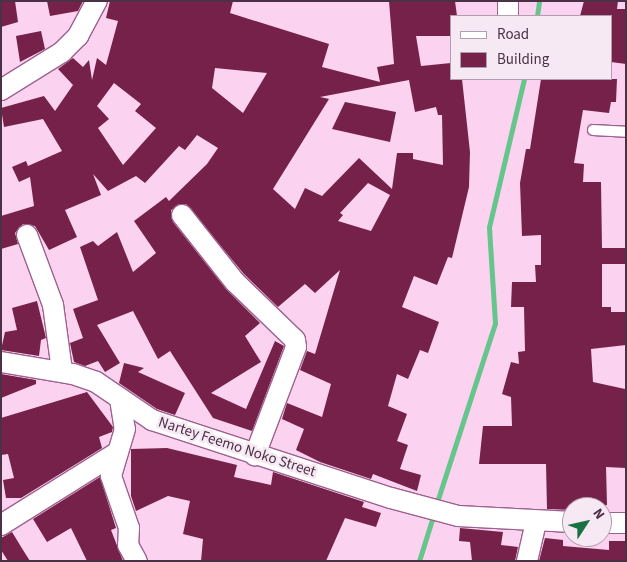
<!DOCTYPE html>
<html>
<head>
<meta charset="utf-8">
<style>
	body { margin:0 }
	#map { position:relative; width:627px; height:562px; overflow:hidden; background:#fbd2f0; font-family:"Source Sans 3",sans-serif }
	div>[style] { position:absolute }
	.stream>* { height:5px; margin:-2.5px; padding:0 2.5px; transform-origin:2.5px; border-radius:2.5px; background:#65c58b }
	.building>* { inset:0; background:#762149 }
	.roads { filter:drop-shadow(1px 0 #9d618f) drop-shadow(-1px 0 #9d618f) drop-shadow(0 1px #9d618f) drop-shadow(0 -1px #9d618f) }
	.service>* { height:10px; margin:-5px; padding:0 5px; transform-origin:5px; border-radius:5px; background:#fff }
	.minor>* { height:20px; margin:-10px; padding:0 10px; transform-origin:10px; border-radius:10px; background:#fff }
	span { translate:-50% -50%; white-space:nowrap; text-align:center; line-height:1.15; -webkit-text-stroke:5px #f7e9f3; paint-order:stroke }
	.street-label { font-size:15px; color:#4b3145 }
	.frame { position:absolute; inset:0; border:2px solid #4b3145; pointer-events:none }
	.legend { position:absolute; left:450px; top:15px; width:162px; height:65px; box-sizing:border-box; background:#f7e9f3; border:1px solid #b29fad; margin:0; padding:6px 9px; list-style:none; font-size:15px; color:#4b3145 }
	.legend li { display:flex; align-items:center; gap:10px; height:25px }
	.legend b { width:25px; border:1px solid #b29fad }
	.north { position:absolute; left:562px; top:497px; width:50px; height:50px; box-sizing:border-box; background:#f7e9f3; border:1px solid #b29fad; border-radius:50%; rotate:55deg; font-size:14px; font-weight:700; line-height:20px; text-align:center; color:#4b3145 }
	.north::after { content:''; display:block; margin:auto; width:18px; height:22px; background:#1a7144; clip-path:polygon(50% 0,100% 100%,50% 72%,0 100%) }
</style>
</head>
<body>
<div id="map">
	<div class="stream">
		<div style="left:537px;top:16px;width:15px;rotate:-82deg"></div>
		<div style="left:436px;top:505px;width:191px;rotate:-72deg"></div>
		<div style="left:495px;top:323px;width:96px;rotate:-93.6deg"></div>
		<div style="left:489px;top:227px;width:152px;rotate:-76.7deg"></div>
		<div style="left:419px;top:561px;width:50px;rotate:-72.6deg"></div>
	</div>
	<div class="building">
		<div style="clip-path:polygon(1px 1px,15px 1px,18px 22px,1px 27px)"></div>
		<div style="clip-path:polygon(47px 1px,83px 1px,78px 11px,50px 16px)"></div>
		<div style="clip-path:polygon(evenodd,110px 1px,233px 1px,230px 13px,329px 44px,322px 67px,380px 82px,377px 67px,394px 64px,389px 1px,455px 1px,457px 16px,451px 16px,451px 36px,416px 36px,421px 66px,451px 63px,451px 79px,462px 79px,470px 152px,469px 187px,452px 258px,448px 257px,437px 285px,414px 276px,402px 307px,439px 322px,428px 353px,420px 350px,408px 379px,397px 374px,388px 406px,407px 414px,397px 441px,408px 445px,400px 469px,421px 475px,417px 491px,373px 474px,371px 479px,320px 462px,296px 450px,304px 429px,282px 419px,287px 403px,322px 417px,331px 384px,300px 370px,307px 351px,315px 354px,340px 270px,315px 293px,305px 284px,278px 307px,244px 274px,186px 204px,171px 210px,173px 222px,226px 289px,260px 323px,245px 336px,261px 362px,211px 393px,246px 409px,275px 341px,284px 346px,252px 431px,213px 418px,170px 351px,158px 359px,133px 311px,97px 325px,120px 363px,105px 372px,98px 361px,85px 366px,74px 362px,70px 343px,83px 338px,73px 309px,98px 300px,80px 247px,93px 241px,98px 246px,117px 232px,133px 272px,156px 253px,134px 221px,166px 197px,169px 201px,207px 164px,218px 148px,197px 135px,185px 150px,179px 146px,145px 183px,136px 176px,108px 191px,93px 174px,101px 195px,65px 210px,77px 237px,49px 250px,35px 226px,23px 224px,15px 233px,18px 244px,1px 249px,1px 216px,34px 206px,30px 177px,19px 182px,12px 167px,26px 161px,28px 166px,62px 151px,43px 119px,4px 127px,1px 108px,44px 96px,55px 111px,73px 85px,58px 69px,73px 58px,83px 67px,89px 60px,92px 80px,97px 58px,106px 65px,118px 21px,106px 18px,110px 1px,215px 68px,267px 73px,243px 113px,212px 88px,215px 68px,110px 1px,409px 80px,415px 112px,436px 107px,438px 115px,442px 115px,443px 165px,413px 159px,413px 153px,397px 153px,392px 189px,359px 158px,322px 196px,305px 188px,295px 209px,273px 189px,329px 99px,320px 97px,409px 80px,110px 1px,114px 83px,141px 104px,135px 111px,156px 128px,123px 165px,98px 128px,109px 119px,97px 106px,114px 83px,110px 1px,368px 183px,390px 195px,371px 231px,338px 221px,343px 215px,340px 213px,368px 183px)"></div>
		<div style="clip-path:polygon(584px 1px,618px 1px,617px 9px,626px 9px,626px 64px,611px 62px,611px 16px,580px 16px)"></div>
		<div style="clip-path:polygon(41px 31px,45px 49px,20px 62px,16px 36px)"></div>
		<div style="clip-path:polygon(541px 79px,617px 79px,616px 102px,611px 102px,609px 113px,583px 110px,574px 163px,584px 164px,583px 182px,601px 182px,602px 248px,626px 248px,626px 264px,602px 264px,602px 307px,611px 307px,611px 312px,626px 312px,626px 345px,591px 349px,593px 382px,625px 389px,626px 468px,606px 467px,607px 505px,572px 510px,547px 509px,546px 464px,479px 464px,483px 426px,512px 426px,511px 397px,502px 394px,511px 362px,519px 364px,518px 352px,525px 351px,524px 307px,511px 307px,512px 282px,536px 282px,535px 265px,541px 265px,541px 235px,522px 236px,520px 183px,526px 149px,530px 149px)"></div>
		<div style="clip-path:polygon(345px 102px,396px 112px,390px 142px,332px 129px)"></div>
		<div style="clip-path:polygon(37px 301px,46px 338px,41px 340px,39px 356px,1px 350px,5px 332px,17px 330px,12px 308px)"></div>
		<div style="clip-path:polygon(124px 363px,144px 368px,138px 372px,185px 393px,175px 415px,157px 409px,119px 383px)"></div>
		<div style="clip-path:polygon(1px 374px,36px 380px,36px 384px,1px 398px)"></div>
		<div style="clip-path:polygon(87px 392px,113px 427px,112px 432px,99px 437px,102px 448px,21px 498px,6px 498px,3px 480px,14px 478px,8px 454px,1px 455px,1px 418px)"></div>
		<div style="clip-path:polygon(167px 448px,237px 465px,234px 477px,271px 485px,273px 472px,364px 502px,362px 507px,381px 513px,376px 527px,345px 518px,326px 561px,201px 561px,203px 539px,183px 534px,190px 501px,168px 496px,136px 511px,131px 496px,131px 449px)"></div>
		<div style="clip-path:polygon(100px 477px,116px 528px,111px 530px,123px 561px,87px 561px,71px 528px,47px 542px,33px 519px)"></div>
		<div style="clip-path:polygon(460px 528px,503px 532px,501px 545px,518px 547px,515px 561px,472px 561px,470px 542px,459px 541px)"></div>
		<div style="clip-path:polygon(12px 532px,23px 550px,30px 561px,8px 561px,1px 550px,1px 538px)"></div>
		<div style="clip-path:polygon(545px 538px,563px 540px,563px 546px,609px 550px,609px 541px,626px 541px,626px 561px,539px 561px)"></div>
	</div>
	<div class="roads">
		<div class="service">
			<div style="left:593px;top:130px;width:33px;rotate:3deg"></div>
		</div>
		<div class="minor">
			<div style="left:508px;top:1px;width:15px;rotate:90deg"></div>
			<div style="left:1px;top:90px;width:72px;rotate:-31.9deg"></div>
			<div style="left:62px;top:52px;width:23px;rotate:-45deg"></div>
			<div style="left:78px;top:36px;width:40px;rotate:-62deg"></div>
			<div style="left:182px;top:215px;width:85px;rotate:51.7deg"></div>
			<div style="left:235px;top:282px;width:83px;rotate:44deg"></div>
			<div style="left:295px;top:340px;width:7px;rotate:82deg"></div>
			<div style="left:296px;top:347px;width:116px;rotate:110.8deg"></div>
			<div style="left:27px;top:235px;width:75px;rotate:69.6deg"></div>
			<div style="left:53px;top:305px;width:67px;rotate:82.2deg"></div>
			<div style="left:1px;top:362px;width:73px;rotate:9.5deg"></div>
			<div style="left:73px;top:374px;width:24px;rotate:19deg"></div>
			<div style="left:96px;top:382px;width:68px;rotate:34.2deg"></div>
			<div style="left:152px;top:420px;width:251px;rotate:18.1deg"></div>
			<div style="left:391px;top:498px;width:69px;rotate:15deg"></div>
			<div style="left:458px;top:516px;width:114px;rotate:3deg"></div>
			<div style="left:120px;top:399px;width:30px;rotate:81deg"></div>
			<div style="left:125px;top:429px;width:49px;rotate:106.6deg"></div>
			<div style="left:111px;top:476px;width:55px;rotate:70.9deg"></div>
			<div style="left:129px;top:528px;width:17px;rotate:93deg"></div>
			<div style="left:128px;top:545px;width:18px;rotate:61deg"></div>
			<div style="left:602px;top:523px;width:24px"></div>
			<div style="left:1px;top:525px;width:138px;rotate:-32deg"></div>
			<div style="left:527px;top:561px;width:40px;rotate:-77deg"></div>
		</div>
	</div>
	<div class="street-label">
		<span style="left:237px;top:447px;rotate:18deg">Nartey Feemo Noko Street</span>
	</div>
	<div class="frame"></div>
	<ul class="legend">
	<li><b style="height:6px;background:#fff"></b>Road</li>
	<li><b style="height:14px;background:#762149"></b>Building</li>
	</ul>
	<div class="north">N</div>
</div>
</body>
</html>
